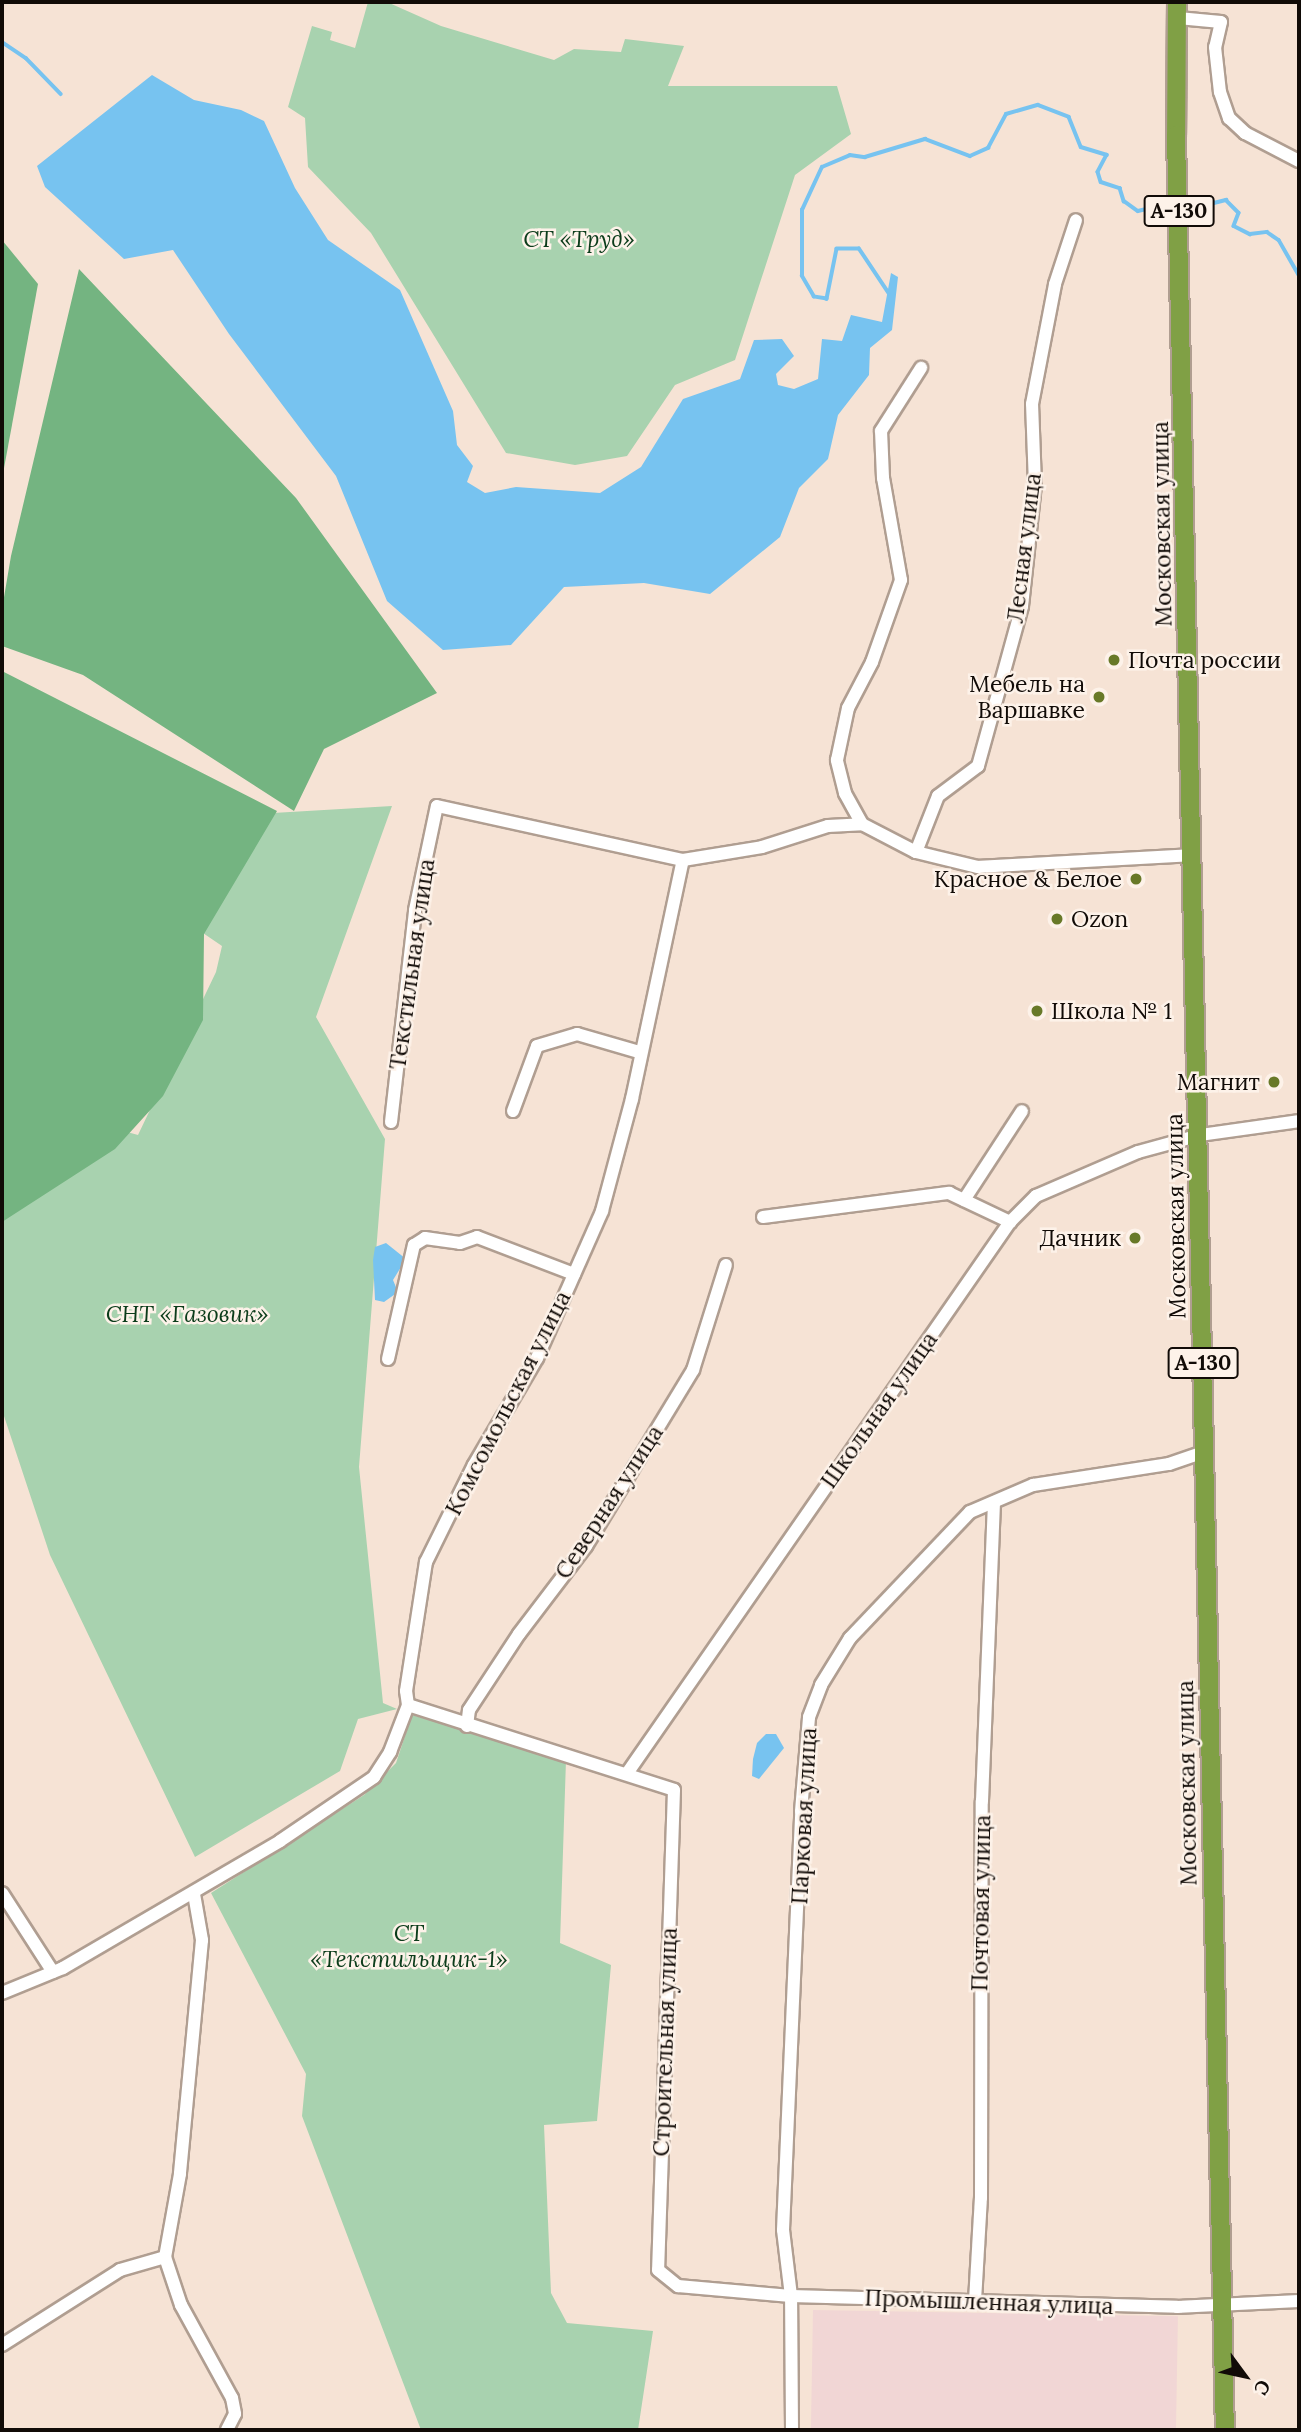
<!DOCTYPE html>
<html>
<head>
<meta charset="utf-8">
<style>
	body { margin:0 }
	#map { position:relative; width:1301px; height:2432px; overflow:hidden; background:#f6e3d5; font-family:Lora,serif }
	div>[style] { position:absolute }
	.commercial>* { inset:0; background:#f1d6d5; transform-origin:0 0 }
	.green>* { inset:0; background:#a8d2af }
	.forest>* { inset:0; background:#74b481 }
	.water>* { inset:0; background:#77c3f0 }
	.stream>* { height:3.5px; margin:-1.75px; padding:0 1.75px; transform-origin:1.75px; border-radius:1.75px; background:#77c3f0 }
	.roads { filter:drop-shadow(2px 0 #b09e91) drop-shadow(-2px 0 #b09e91) drop-shadow(0 2px #b09e91) drop-shadow(0 -2px #b09e91) }
	.minor>* { height:12px; margin:-6px; padding:0 6px; transform-origin:6px; border-radius:6px; background:#fff }
	.highway>* { height:18px; margin:-9px; padding:0 9px; transform-origin:9px; border-radius:9px; background:#80a045 }
	.dots>* { width:19px; height:19px; translate:-50% -50%; box-sizing:border-box; border:4px solid #fdf2e9; border-radius:50% }
	span { translate:-50% -50%; white-space:nowrap; text-align:center; line-height:1.15; -webkit-text-stroke:5px #fdf2e9; paint-order:stroke }
	.shield-label span { padding:2px 5px; background:#fdf2e9; border:2px solid; border-radius:5px; -webkit-text-stroke-width:0 }
	.shield-label { font-size:21px; color:#110b07; font-weight:700 }
	.park-label { font-size:23px; color:#0b3c1a; font-style:italic }
	.street-label { font-size:23px; color:#110b07 }
	.poi-label { font-size:23px; color:#110b07 }
	.left { translate:0 -50%; text-align:left }
	.right { translate:-100% -50%; text-align:right }
	.frame { position:absolute; inset:0; border:4px solid #110b07; pointer-events:none }
	.north { position:absolute; left:1210px; top:2341px; width:70px; height:70px; -webkit-text-stroke:5px #fdf2e9; paint-order:stroke; rotate:123deg; font-size:19px; font-weight:700; line-height:28px; text-align:center; color:#110b07 }
	.north::after { content:''; display:block; margin:auto; width:24px; height:32px; background:#110b07; clip-path:polygon(50% 0,100% 100%,50% 72%,0 100%) }
</style>
</head>
<body>
<div id="map">
	<div class="commercial">
		<div style="left:813px;top:2310px;width:365px;height:120px;rotate:1deg"></div>
	</div>
	<div class="green">
		<div style="clip-path:polygon(368px 2px,387px 2px,441px 26px,554px 60px,574px 49px,621px 52px,625px 39px,684px 46px,668px 86px,837px 86px,851px 134px,795px 175px,735px 360px,675px 385px,627px 456px,575px 465px,506px 453px,371px 233px,308px 167px,305px 118px,288px 107px,312px 26px,332px 32px,330px 40px,355px 48px)"></div>
		<div style="clip-path:polygon(392px 806px,316px 1017px,385px 1139px,359px 1467px,383px 1703px,397px 1709px,358px 1719px,340px 1771px,195px 1857px,50px 1555px,2px 1410px,2px 1217px,109px 1127px,138px 1135px,216px 972px,222px 946px,200px 931px,273px 813px)"></div>
		<div style="clip-path:polygon(412px 1715px,566px 1760px,560px 1943px,611px 1965px,597px 2121px,544px 2125px,551px 2293px,567px 2323px,653px 2331px,638px 2430px,421px 2430px,302px 2116px,306px 2074px,211px 1893px,364px 1795px,396px 1763px)"></div>
	</div>
	<div class="forest">
		<div style="clip-path:polygon(2px 240px,38px 284px,2px 479px)"></div>
		<div style="clip-path:polygon(79px 269px,296px 498px,437px 693px,324px 749px,294px 811px,83px 675px,2px 646px,2px 609px,11px 556px)"></div>
		<div style="clip-path:polygon(2px 671px,277px 811px,204px 934px,203px 1020px,163px 1096px,115px 1149px,2px 1222px)"></div>
	</div>
	<div class="water">
		<div style="clip-path:polygon(152px 75px,194px 100px,241px 110px,264px 121px,295px 188px,328px 240px,400px 290px,453px 411px,457px 445px,473px 466px,467px 482px,485px 493px,516px 487px,600px 493px,641px 467px,683px 399px,740px 379px,754px 340px,782px 339px,794px 356px,776px 374px,778px 385px,794px 389px,818px 379px,822px 339px,842px 341px,851px 315px,882px 322px,891px 273px,898px 277px,892px 330px,870px 348px,869px 375px,838px 415px,828px 459px,799px 488px,780px 537px,710px 594px,644px 583px,564px 587px,511px 645px,443px 650px,387px 601px,336px 476px,229px 334px,173px 250px,124px 259px,45px 187px,37px 166px)"></div>
		<div style="clip-path:polygon(386px 1243px,406px 1259px,393px 1280px,398px 1292px,384px 1302px,375px 1300px,373px 1260px,375px 1247px)"></div>
		<div style="clip-path:polygon(766px 1734px,776px 1734px,784px 1748px,759px 1779px,752px 1776px,753px 1759px,757px 1743px)"></div>
	</div>
	<div class="stream">
		<div style="left:2px;top:42px;width:29px;rotate:34deg"></div>
		<div style="left:26px;top:58px;width:50px;rotate:45.8deg"></div>
		<div style="left:1206px;top:205px;width:21px;rotate:-14deg"></div>
		<div style="left:1226px;top:200px;width:18px;rotate:45deg"></div>
		<div style="left:1239px;top:213px;width:14px;rotate:111deg"></div>
		<div style="left:1234px;top:226px;width:18px;rotate:27deg"></div>
		<div style="left:1250px;top:234px;width:17px;rotate:-7deg"></div>
		<div style="left:1267px;top:232px;width:14px;rotate:34deg"></div>
		<div style="left:1279px;top:240px;width:40px;rotate:60.3deg"></div>
		<div style="left:889px;top:294px;width:54px;rotate:-123.7deg"></div>
		<div style="left:859px;top:249px;width:22px;rotate:180deg"></div>
		<div style="left:837px;top:249px;width:51px;rotate:101.3deg"></div>
		<div style="left:827px;top:299px;width:13px;rotate:-171deg"></div>
		<div style="left:814px;top:297px;width:24px;rotate:-120deg"></div>
		<div style="left:802px;top:276px;width:66px;rotate:-90deg"></div>
		<div style="left:802px;top:210px;width:47px;rotate:-65.1deg"></div>
		<div style="left:822px;top:167px;width:30px;rotate:-23deg"></div>
		<div style="left:850px;top:155px;width:15px;rotate:8deg"></div>
		<div style="left:865px;top:157px;width:63px;rotate:-16.7deg"></div>
		<div style="left:925px;top:139px;width:48px;rotate:20.7deg"></div>
		<div style="left:970px;top:156px;width:20px;rotate:-24deg"></div>
		<div style="left:988px;top:148px;width:38px;rotate:-62deg"></div>
		<div style="left:1006px;top:114px;width:33px;rotate:-16deg"></div>
		<div style="left:1038px;top:105px;width:33px;rotate:21deg"></div>
		<div style="left:1069px;top:117px;width:32px;rotate:68deg"></div>
		<div style="left:1081px;top:147px;width:27px;rotate:17deg"></div>
		<div style="left:1107px;top:155px;width:19px;rotate:118deg"></div>
		<div style="left:1098px;top:172px;width:10px;rotate:73deg"></div>
		<div style="left:1101px;top:182px;width:20px;rotate:18deg"></div>
		<div style="left:1120px;top:188px;width:14px;rotate:73deg"></div>
		<div style="left:1124px;top:201px;width:17px;rotate:36deg"></div>
		<div style="left:1138px;top:211px;width:17px;rotate:-13deg"></div>
	</div>
	<div class="roads">
		<div class="minor">
			<div style="left:1178px;top:18px;width:43px;rotate:5.3deg"></div>
			<div style="left:1221px;top:22px;width:26px;rotate:103deg"></div>
			<div style="left:1215px;top:47px;width:45px;rotate:83.7deg"></div>
			<div style="left:1220px;top:92px;width:28px;rotate:71deg"></div>
			<div style="left:1229px;top:118px;width:22px;rotate:43deg"></div>
			<div style="left:1245px;top:133px;width:61px;rotate:27.4deg"></div>
			<div style="left:862px;top:824px;width:35px;rotate:-119deg"></div>
			<div style="left:845px;top:793px;width:34px;rotate:-104deg"></div>
			<div style="left:837px;top:760px;width:53px;rotate:-78.1deg"></div>
			<div style="left:848px;top:708px;width:52px;rotate:-62.4deg"></div>
			<div style="left:872px;top:662px;width:87px;rotate:-70.5deg"></div>
			<div style="left:901px;top:580px;width:104px;rotate:-100deg"></div>
			<div style="left:883px;top:478px;width:47px;rotate:-92.4deg"></div>
			<div style="left:881px;top:431px;width:75px;rotate:-57.6deg"></div>
			<div style="left:916px;top:852px;width:60px;rotate:-68.6deg"></div>
			<div style="left:938px;top:796px;width:50px;rotate:-36.9deg"></div>
			<div style="left:978px;top:766px;width:166px;rotate:-74.6deg"></div>
			<div style="left:1022px;top:606px;width:122px;rotate:-83.9deg"></div>
			<div style="left:1035px;top:485px;width:81px;rotate:-92.1deg"></div>
			<div style="left:1032px;top:404px;width:122px;rotate:-79.1deg"></div>
			<div style="left:1055px;top:284px;width:67px;rotate:-71.8deg"></div>
			<div style="left:513px;top:1111px;width:69px;rotate:-69.7deg"></div>
			<div style="left:537px;top:1046px;width:42px;rotate:-16.7deg"></div>
			<div style="left:577px;top:1034px;width:65px;rotate:16.2deg"></div>
			<div style="left:391px;top:1122px;width:213px;rotate:-83.5deg"></div>
			<div style="left:415px;top:910px;width:106px;rotate:-78.1deg"></div>
			<div style="left:437px;top:806px;width:252px;rotate:12.4deg"></div>
			<div style="left:683px;top:860px;width:80px;rotate:-9.3deg"></div>
			<div style="left:762px;top:847px;width:69px;rotate:-17.7deg"></div>
			<div style="left:828px;top:826px;width:34px;rotate:-3deg"></div>
			<div style="left:862px;top:824px;width:61px;rotate:27.4deg"></div>
			<div style="left:916px;top:852px;width:64px;rotate:13.6deg"></div>
			<div style="left:978px;top:867px;width:215px;rotate:-3.2deg"></div>
			<div style="left:964px;top:1200px;width:106px;rotate:-56.9deg"></div>
			<div style="left:763px;top:1217px;width:188px;rotate:-7.4deg"></div>
			<div style="left:949px;top:1193px;width:68px;rotate:25.4deg"></div>
			<div style="left:388px;top:1359px;width:117px;rotate:-77.2deg"></div>
			<div style="left:414px;top:1245px;width:13px;rotate:-32deg"></div>
			<div style="left:425px;top:1238px;width:35px;rotate:8deg"></div>
			<div style="left:460px;top:1243px;width:18px;rotate:-19deg"></div>
			<div style="left:477px;top:1237px;width:104px;rotate:20.9deg"></div>
			<div style="left:408px;top:1705px;width:279px;rotate:17.7deg"></div>
			<div style="left:674px;top:1790px;width:480px;rotate:91.9deg"></div>
			<div style="left:658px;top:2270px;width:26px;rotate:39deg"></div>
			<div style="left:678px;top:2286px;width:113px;rotate:5.1deg"></div>
			<div style="left:791px;top:2296px;width:386px;rotate:1.6deg"></div>
			<div style="left:1177px;top:2307px;width:122px;rotate:-2.8deg"></div>
			<div style="left:467px;top:1726px;width:16px;rotate:-83deg"></div>
			<div style="left:469px;top:1710px;width:91px;rotate:-56.7deg"></div>
			<div style="left:519px;top:1634px;width:111px;rotate:-52.7deg"></div>
			<div style="left:586px;top:1546px;width:206px;rotate:-58.7deg"></div>
			<div style="left:693px;top:1370px;width:110px;rotate:-72.6deg"></div>
			<div style="left:628px;top:1772px;width:670px;rotate:-55.22deg"></div>
			<div style="left:1010px;top:1222px;width:37px;rotate:-45deg"></div>
			<div style="left:1036px;top:1196px;width:111px;rotate:-23.3deg"></div>
			<div style="left:1138px;top:1152px;width:64px;rotate:-15.3deg"></div>
			<div style="left:1200px;top:1135px;width:100px;rotate:-8deg"></div>
			<div style="left:2px;top:1893px;width:94px;rotate:57.2deg"></div>
			<div style="left:194px;top:1894px;width:47px;rotate:80.1deg"></div>
			<div style="left:202px;top:1940px;width:235px;rotate:95.4deg"></div>
			<div style="left:180px;top:2174px;width:84px;rotate:100.2deg"></div>
			<div style="left:165px;top:2257px;width:51px;rotate:71.6deg"></div>
			<div style="left:181px;top:2305px;width:106px;rotate:61.3deg"></div>
			<div style="left:232px;top:2398px;width:16px;rotate:79deg"></div>
			<div style="left:235px;top:2414px;width:18px;rotate:117deg"></div>
			<div style="left:2px;top:1993px;width:66px;rotate:-22.3deg"></div>
			<div style="left:63px;top:1968px;width:251px;rotate:-30.3deg"></div>
			<div style="left:280px;top:1841px;width:114px;rotate:-34.2deg"></div>
			<div style="left:374px;top:1777px;width:30px;rotate:-57deg"></div>
			<div style="left:390px;top:1752px;width:50px;rotate:-69deg"></div>
			<div style="left:408px;top:1705px;width:14px;rotate:-98deg"></div>
			<div style="left:406px;top:1691px;width:131px;rotate:-81.2deg"></div>
			<div style="left:426px;top:1562px;width:108px;rotate:-63.7deg"></div>
			<div style="left:474px;top:1465px;width:124px;rotate:-59.5deg"></div>
			<div style="left:537px;top:1358px;width:161px;rotate:-66.1deg"></div>
			<div style="left:602px;top:1211px;width:116px;rotate:-75deg"></div>
			<div style="left:632px;top:1099px;width:244px;rotate:-78deg"></div>
			<div style="left:975px;top:2301px;width:103px;rotate:-86.7deg"></div>
			<div style="left:981px;top:2198px;width:397px;rotate:-89.9deg"></div>
			<div style="left:982px;top:1801px;width:297px;rotate:-87.7deg"></div>
			<div style="left:2px;top:2345px;width:140px;rotate:-32.4deg"></div>
			<div style="left:120px;top:2270px;width:47px;rotate:-16.1deg"></div>
			<div style="left:792px;top:2430px;width:134px;rotate:-90.4deg"></div>
			<div style="left:791px;top:2296px;width:66px;rotate:-96.9deg"></div>
			<div style="left:783px;top:2230px;width:419px;rotate:-87.5deg"></div>
			<div style="left:801px;top:1811px;width:94px;rotate:-85.1deg"></div>
			<div style="left:809px;top:1717px;width:34px;rotate:-69deg"></div>
			<div style="left:821px;top:1685px;width:55px;rotate:-58.3deg"></div>
			<div style="left:850px;top:1638px;width:174px;rotate:-46.4deg"></div>
			<div style="left:970px;top:1512px;width:69px;rotate:-23.2deg"></div>
			<div style="left:1033px;top:1485px;width:138px;rotate:-8.8deg"></div>
			<div style="left:1169px;top:1464px;width:37px;rotate:-19deg"></div>
		</div>
		<div class="highway">
			<div style="left:1177px;top:2px;width:133px;rotate:90.4deg"></div>
			<div style="left:1176px;top:135px;width:2296px;rotate:88.78deg"></div>
		</div>
	</div>
	<div class="dots">
		<div style="left:1114px;top:660px;background:#687928"></div>
		<div style="left:1099px;top:697px;background:#687928"></div>
		<div style="left:1136px;top:879px;background:#687928"></div>
		<div style="left:1057px;top:919px;background:#687928"></div>
		<div style="left:1037px;top:1011px;background:#687928"></div>
		<div style="left:1274px;top:1082px;background:#687928"></div>
		<div style="left:1135px;top:1238px;background:#687928"></div>
	</div>
	<div class="shield-label">
		<span style="left:1179px;top:211px">А-130</span>
		<span style="left:1203px;top:1363px">А-130</span>
	</div>
	<div class="park-label">
		<span style="left:579px;top:239px">СТ «Труд»</span>
		<span style="left:187px;top:1314px">СНТ «Газовик»</span>
		<span style="left:409px;top:1946px">СТ<br>«Текстильщик-1»</span>
	</div>
	<div class="street-label">
		<span style="left:1162px;top:524px;rotate:-91deg">Московская улица</span>
		<span style="left:1024px;top:548px;rotate:-83deg">Лесная улица</span>
		<span style="left:412px;top:964px;rotate:-82deg">Текстильная улица</span>
		<span style="left:1176px;top:1216px;rotate:-91deg">Московская улица</span>
		<span style="left:508px;top:1403px;rotate:-63deg">Комсомольская улица</span>
		<span style="left:879px;top:1410px;rotate:-55deg">Школьная улица</span>
		<span style="left:609px;top:1502px;rotate:-57deg">Северная улица</span>
		<span style="left:1187px;top:1783px;rotate:-91deg">Московская улица</span>
		<span style="left:804px;top:1816px;rotate:-87deg">Парковая улица</span>
		<span style="left:981px;top:1903px;rotate:-89deg">Почтовая улица</span>
		<span style="left:665px;top:2042px;rotate:-88deg">Строительная улица</span>
		<span style="left:989px;top:2302px;rotate:2deg">Промышленная улица</span>
	</div>
	<div class="poi-label">
		<span class="left" style="left:1128px;top:660px">Почта россии</span>
		<span class="right" style="left:1085px;top:697px">Мебель на<br>Варшавке</span>
		<span class="right" style="left:1122px;top:879px">Красное &amp; Белое</span>
		<span class="left" style="left:1071px;top:919px">Ozon</span>
		<span class="left" style="left:1051px;top:1011px">Школа № 1</span>
		<span class="right" style="left:1260px;top:1082px">Магнит</span>
		<span class="right" style="left:1121px;top:1238px">Дачник</span>
	</div>
	<div class="frame"></div>
	<div class="north">С</div>
</div>
</body>
</html>
